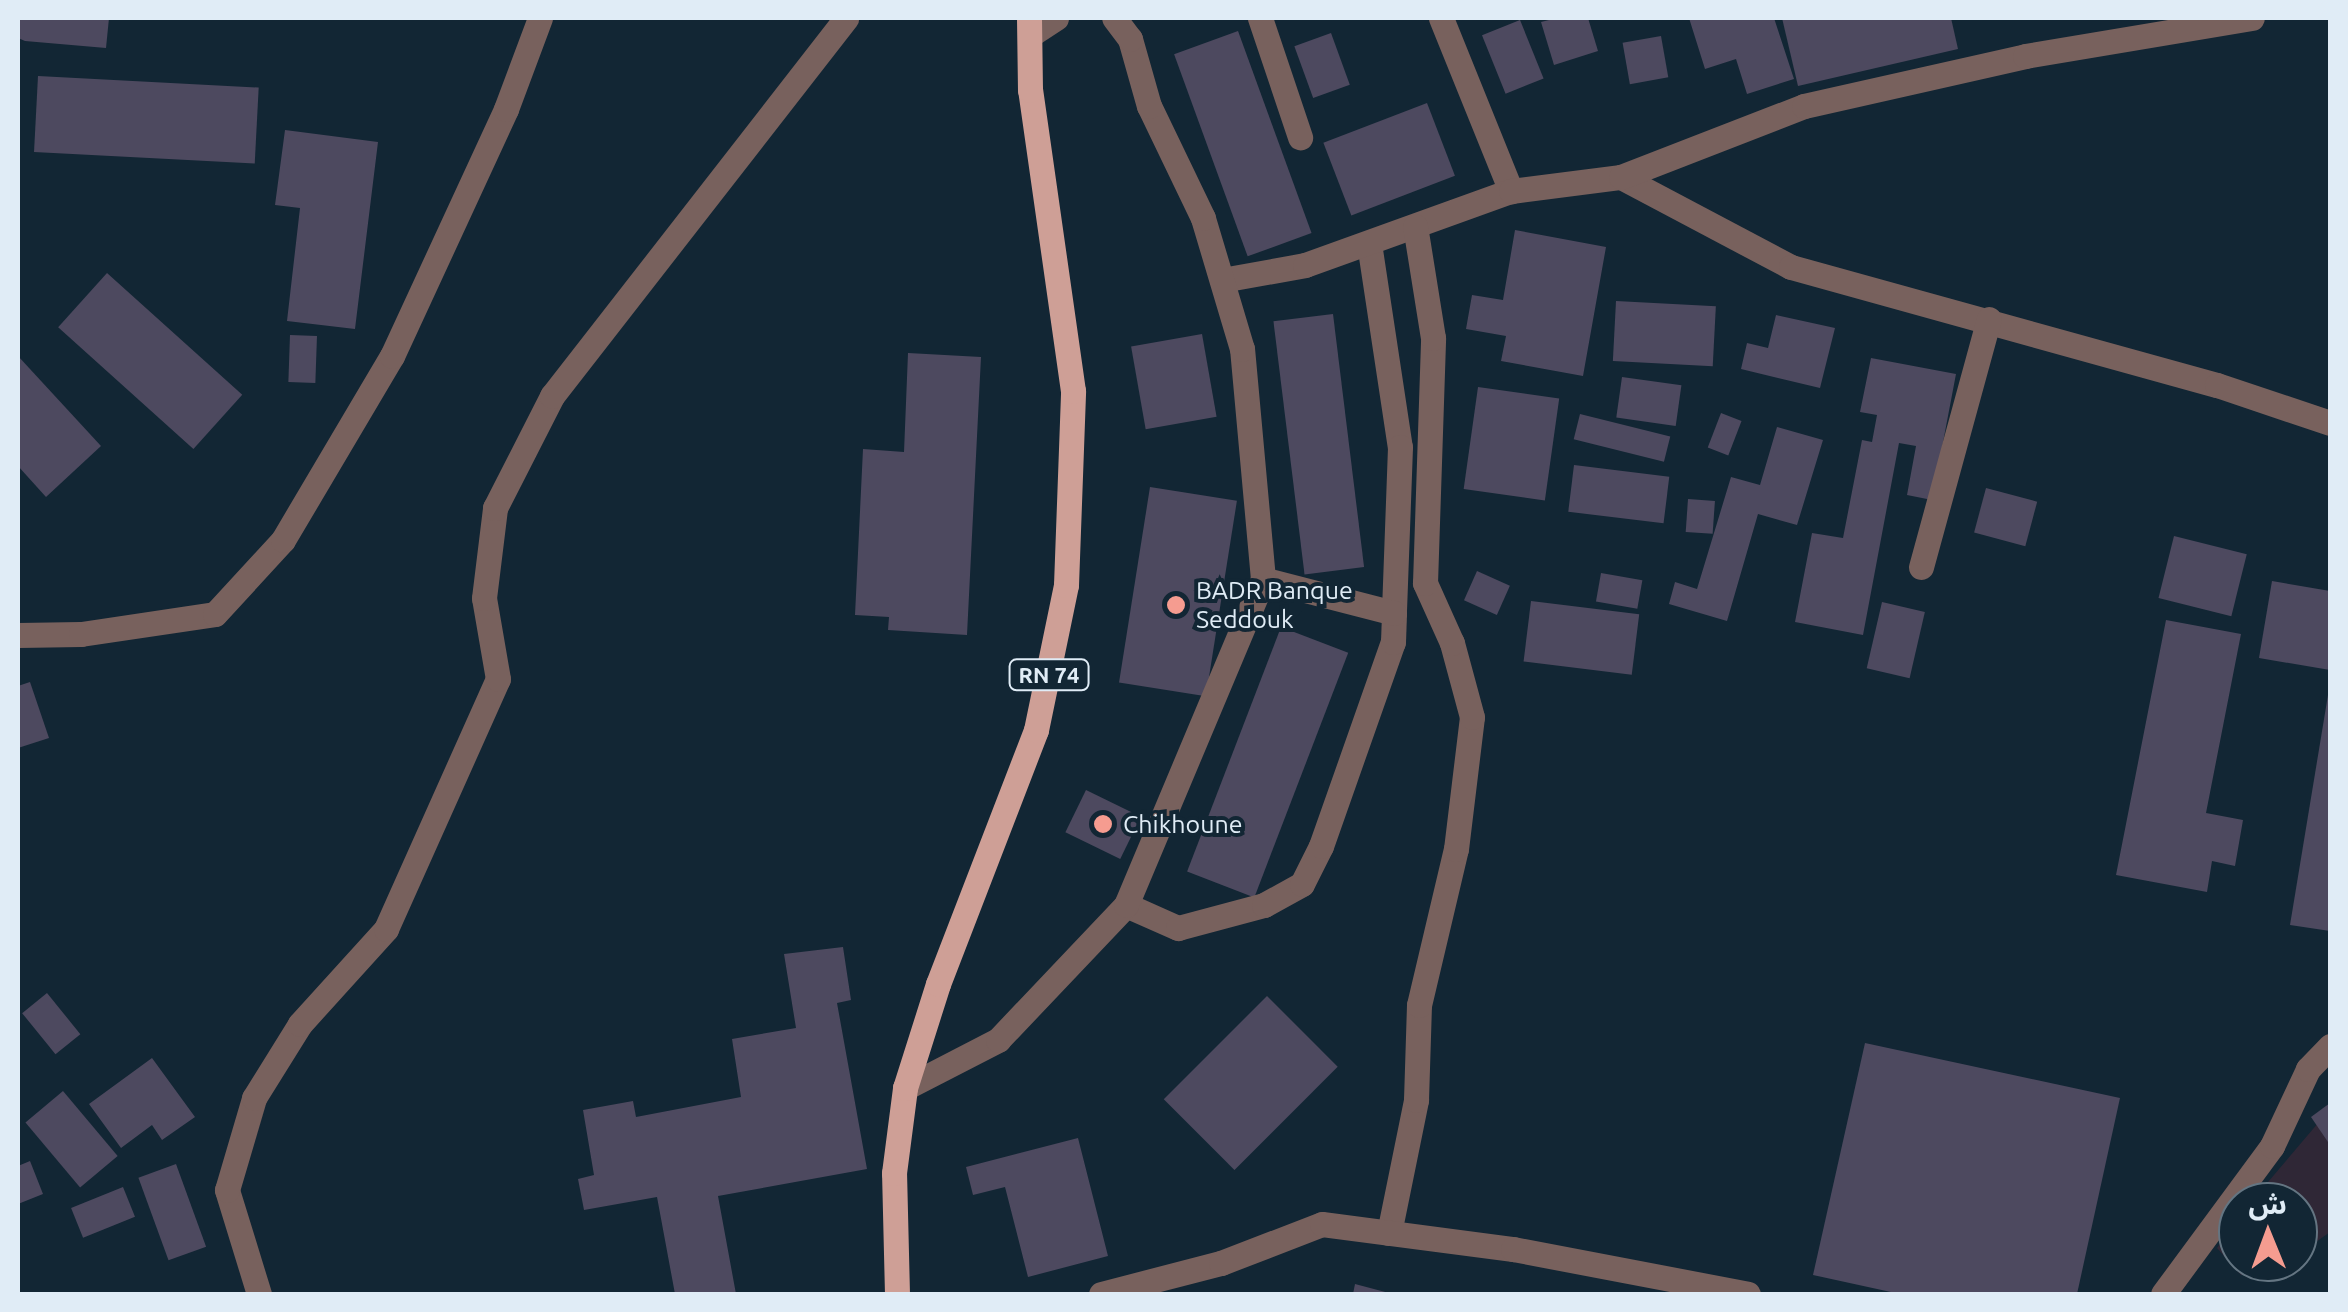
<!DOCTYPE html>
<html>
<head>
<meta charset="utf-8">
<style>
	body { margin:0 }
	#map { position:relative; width:2348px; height:1312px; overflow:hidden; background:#122634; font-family:Ubuntu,"Noto Sans Arabic",sans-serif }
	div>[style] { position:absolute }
	.commercial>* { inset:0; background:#2f2736 }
	.building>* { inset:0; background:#4d495f; transform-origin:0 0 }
	.minor>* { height:25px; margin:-12.5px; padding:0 12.5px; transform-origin:12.5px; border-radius:12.5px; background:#78615d }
	.primary>* { height:25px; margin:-12.5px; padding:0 12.5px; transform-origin:12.5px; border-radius:12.5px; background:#ce9f96 }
	.dots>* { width:28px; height:28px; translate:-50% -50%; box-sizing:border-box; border:5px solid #122634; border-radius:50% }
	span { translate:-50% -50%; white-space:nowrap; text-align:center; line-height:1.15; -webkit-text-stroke:8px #122634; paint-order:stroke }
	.shield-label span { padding:2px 8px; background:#122634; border:2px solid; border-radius:8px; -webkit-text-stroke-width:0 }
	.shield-label { font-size:22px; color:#e0ecf6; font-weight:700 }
	.poi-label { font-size:25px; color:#e0ecf6 }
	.left { translate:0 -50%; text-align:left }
	.frame { position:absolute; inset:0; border:20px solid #e0ecf6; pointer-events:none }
	.north { position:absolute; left:2218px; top:1182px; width:100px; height:100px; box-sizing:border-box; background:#122634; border:2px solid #647582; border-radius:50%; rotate:359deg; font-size:28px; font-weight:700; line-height:40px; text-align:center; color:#e0ecf6 }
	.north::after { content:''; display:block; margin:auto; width:35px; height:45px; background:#f59c90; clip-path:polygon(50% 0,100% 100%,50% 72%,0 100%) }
</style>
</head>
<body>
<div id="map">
	<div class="commercial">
		<div style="clip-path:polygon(2330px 1109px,2330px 1232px,2298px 1255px,2298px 1202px,2251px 1202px)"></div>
		<div style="clip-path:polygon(2238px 1220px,2238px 1262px,2289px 1262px,2241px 1275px,2217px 1248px)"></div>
	</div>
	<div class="building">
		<div style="clip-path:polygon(18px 18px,109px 18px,106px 48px,25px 41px,18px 38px)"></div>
		<div style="clip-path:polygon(1557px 18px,1588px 18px,1598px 51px,1554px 65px,1541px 22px)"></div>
		<div style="clip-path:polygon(1689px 18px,1774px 18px,1794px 79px,1747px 94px,1736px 59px,1705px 69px)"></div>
		<div style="clip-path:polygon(1782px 18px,1951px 18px,1958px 49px,1798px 86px)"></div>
		<div style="left:1520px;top:20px;width:63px;height:41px;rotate:68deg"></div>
		<div style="left:1238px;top:31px;width:215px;height:68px;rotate:70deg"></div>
		<div style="left:1331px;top:33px;width:55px;height:39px;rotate:70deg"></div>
		<div style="left:1661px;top:36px;width:42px;height:39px;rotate:80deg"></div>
		<div style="left:38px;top:76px;width:221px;height:76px;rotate:3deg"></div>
		<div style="left:1427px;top:103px;width:78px;height:111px;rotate:69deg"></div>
		<div style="clip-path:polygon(285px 130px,378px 142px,355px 329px,287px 321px,300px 208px,275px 205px)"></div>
		<div style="clip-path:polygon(1515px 230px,1606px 247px,1583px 376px,1501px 361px,1506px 336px,1466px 329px,1472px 295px,1503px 300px)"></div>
		<div style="left:107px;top:273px;width:182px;height:73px;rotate:42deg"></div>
		<div style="left:1616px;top:301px;width:100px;height:60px;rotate:3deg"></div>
		<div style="left:1333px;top:314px;width:255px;height:60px;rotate:83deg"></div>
		<div style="clip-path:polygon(1776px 315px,1835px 328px,1820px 388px,1741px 369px,1747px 343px,1768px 348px)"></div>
		<div style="left:1202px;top:334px;width:84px;height:72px;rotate:80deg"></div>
		<div style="left:290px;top:335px;width:27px;height:47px;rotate:2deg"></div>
		<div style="clip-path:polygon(908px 353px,981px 357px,967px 635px,888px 630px,889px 617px,855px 615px,863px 449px,904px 452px)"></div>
		<div style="clip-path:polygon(18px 356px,101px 446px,46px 497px,18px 466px)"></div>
		<div style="clip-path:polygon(1871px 358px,1956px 374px,1932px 500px,1907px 495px,1916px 446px,1899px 443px,1863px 635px,1795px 622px,1812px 533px,1843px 538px,1862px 440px,1872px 442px,1877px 415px,1860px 412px)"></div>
		<div style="left:1622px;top:377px;width:60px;height:41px;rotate:8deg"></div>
		<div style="left:1478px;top:387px;width:82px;height:103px;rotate:8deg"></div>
		<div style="left:1721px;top:413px;width:22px;height:37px;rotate:21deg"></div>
		<div style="left:1580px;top:414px;width:93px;height:26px;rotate:14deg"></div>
		<div style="clip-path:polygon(1777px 427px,1823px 440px,1797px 525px,1758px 514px,1727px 621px,1669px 604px,1675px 582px,1697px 589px,1731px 477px,1760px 485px)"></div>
		<div style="left:1574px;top:465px;width:96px;height:47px;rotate:7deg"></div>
		<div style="left:1150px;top:487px;width:88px;height:198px;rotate:9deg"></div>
		<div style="left:1986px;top:488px;width:53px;height:46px;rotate:15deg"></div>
		<div style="left:1688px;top:499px;width:27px;height:33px;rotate:4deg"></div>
		<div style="left:2174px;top:536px;width:75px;height:64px;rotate:14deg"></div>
		<div style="left:1477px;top:571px;width:36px;height:32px;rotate:24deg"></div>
		<div style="left:1601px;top:573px;width:42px;height:29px;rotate:10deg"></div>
		<div style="clip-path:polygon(2272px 581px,2330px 591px,2330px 670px,2259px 658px)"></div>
		<div style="left:1531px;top:601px;width:109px;height:61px;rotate:7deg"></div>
		<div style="left:1882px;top:602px;width:44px;height:68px;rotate:13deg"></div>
		<div style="clip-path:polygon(2166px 620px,2241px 634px,2206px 813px,2243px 820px,2235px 866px,2212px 861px,2207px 892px,2116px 875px)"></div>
		<div style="left:1281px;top:627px;width:72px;height:262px;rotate:21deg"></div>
		<div style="clip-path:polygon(30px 682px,49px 738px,18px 748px,18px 686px)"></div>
		<div style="clip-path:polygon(2328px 695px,2330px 695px,2330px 931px,2290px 925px)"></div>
		<div style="left:1086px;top:790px;width:61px;height:47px;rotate:26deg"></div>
		<div style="clip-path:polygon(843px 947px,851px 1000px,837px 1003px,867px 1169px,718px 1196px,736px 1294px,675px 1294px,657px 1197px,584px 1210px,578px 1179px,594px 1175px,583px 1110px,633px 1101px,636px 1117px,741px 1097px,732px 1039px,796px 1028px,784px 954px)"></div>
		<div style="left:47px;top:993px;width:53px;height:32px;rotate:51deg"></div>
		<div style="left:1267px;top:996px;width:100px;height:146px;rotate:45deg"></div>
		<div style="clip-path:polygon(1865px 1043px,2120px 1098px,2077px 1294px,1900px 1294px,1813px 1275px)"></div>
		<div style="clip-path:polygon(152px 1058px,195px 1117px,162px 1140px,152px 1125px,121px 1148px,89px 1104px)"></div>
		<div style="left:63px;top:1091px;width:85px;height:49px;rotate:50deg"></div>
		<div style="clip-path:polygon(2330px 1103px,2330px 1145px,2311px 1117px)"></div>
		<div style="clip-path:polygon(1078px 1138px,1108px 1256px,1028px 1277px,1005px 1187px,973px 1195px,966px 1167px)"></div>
		<div style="clip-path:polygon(30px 1161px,43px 1194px,18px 1204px,18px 1166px)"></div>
		<div style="left:176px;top:1164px;width:88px;height:40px;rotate:70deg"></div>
		<div style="left:123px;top:1187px;width:32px;height:56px;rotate:68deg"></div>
		<div style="clip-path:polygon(1355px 1284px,1389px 1293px,1388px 1294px,1353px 1294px)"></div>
	</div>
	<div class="minor">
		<div style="left:1260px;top:18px;width:126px;rotate:71.4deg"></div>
		<div style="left:1441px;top:18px;width:187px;rotate:68deg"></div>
		<div style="left:1030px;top:35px;width:31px;rotate:-33deg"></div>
		<div style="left:1621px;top:177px;width:192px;rotate:27.9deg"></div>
		<div style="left:1791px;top:267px;width:442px;rotate:15.5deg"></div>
		<div style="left:2217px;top:385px;width:119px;rotate:18.6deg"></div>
		<div style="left:1369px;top:243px;width:206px;rotate:81.4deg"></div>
		<div style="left:1400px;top:447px;width:166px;rotate:92.1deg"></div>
		<div style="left:1222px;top:280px;width:84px;rotate:-10.2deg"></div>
		<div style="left:1305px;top:265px;width:219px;rotate:-19.8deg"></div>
		<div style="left:1511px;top:191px;width:111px;rotate:-7.3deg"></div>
		<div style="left:1621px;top:177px;width:196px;rotate:-21.2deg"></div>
		<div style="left:1804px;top:106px;width:227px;rotate:-12.7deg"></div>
		<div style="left:2025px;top:56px;width:230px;rotate:-9.5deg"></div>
		<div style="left:1921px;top:567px;width:257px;rotate:-74.7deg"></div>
		<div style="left:18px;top:635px;width:63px;rotate:-0.9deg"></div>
		<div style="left:81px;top:634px;width:135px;rotate:-8.5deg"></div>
		<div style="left:215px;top:614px;width:100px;rotate:-47.4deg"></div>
		<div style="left:283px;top:540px;width:214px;rotate:-59.4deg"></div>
		<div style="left:392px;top:356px;width:272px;rotate:-65.2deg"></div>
		<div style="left:506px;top:109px;width:97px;rotate:-69.5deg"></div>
		<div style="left:1126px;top:905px;width:57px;rotate:23.9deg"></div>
		<div style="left:1178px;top:928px;width:89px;rotate:-15deg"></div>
		<div style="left:1264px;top:905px;width:43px;rotate:-28.9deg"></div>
		<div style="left:1302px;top:884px;width:42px;rotate:-63.4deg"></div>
		<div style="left:1321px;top:846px;width:216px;rotate:-70.6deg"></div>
		<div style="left:1393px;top:642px;width:29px;rotate:-88deg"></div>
		<div style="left:1394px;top:613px;width:135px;rotate:-165.5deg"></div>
		<div style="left:905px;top:1088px;width:105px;rotate:-27.3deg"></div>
		<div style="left:998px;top:1040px;width:186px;rotate:-46.5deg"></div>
		<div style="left:1126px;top:905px;width:354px;rotate:-67.2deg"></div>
		<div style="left:1263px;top:579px;width:231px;rotate:-95.2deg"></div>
		<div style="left:1242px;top:349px;width:137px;rotate:-106.6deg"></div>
		<div style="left:1203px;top:218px;width:124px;rotate:-115.7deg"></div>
		<div style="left:1149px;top:106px;width:70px;rotate:-105.8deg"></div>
		<div style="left:1130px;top:39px;width:26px;rotate:-127deg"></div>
		<div style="left:1389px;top:1233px;width:136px;rotate:-78.5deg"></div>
		<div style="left:1416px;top:1100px;width:95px;rotate:-88.2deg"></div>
		<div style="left:1419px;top:1005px;width:160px;rotate:-76.7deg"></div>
		<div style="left:1456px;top:849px;width:133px;rotate:-83.1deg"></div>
		<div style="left:1472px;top:717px;width:77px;rotate:-105.1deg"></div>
		<div style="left:1452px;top:643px;width:66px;rotate:-114.2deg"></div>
		<div style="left:1425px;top:583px;width:245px;rotate:-88.1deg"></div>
		<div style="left:1433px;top:338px;width:113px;rotate:-99.1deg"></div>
		<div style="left:259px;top:1294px;width:109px;rotate:-107.1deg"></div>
		<div style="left:227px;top:1190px;width:96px;rotate:-73.6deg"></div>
		<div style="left:254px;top:1098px;width:87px;rotate:-58.1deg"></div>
		<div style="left:300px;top:1024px;width:128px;rotate:-47.8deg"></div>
		<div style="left:386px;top:929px;width:274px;rotate:-65.9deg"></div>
		<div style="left:498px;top:679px;width:82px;rotate:-99.8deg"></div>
		<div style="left:484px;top:598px;width:91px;rotate:-83deg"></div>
		<div style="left:495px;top:508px;width:126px;rotate:-63deg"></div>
		<div style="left:552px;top:396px;width:479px;rotate:-52.1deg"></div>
		<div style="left:1101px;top:1294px;width:124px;rotate:-14.5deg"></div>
		<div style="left:1221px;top:1263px;width:108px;rotate:-21.1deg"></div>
		<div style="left:1322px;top:1224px;width:193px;rotate:7.5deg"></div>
		<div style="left:1513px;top:1249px;width:239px;rotate:10.8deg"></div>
		<div style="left:2163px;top:1294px;width:184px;rotate:-53.6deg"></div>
		<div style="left:2272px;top:1146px;width:85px;rotate:-64.9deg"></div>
		<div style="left:2308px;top:1069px;width:32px;rotate:-46deg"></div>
	</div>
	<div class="primary">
		<div style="left:897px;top:1294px;width:121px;rotate:-91.4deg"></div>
		<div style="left:894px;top:1173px;width:86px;rotate:-82.6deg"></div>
		<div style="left:905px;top:1088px;width:109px;rotate:-72.4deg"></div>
		<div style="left:938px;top:984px;width:272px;rotate:-68.9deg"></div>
		<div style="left:1036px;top:730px;width:148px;rotate:-78.3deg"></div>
		<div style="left:1066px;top:585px;width:194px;rotate:-87.9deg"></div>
		<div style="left:1073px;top:391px;width:304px;rotate:-98.1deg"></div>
		<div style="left:1030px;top:90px;width:72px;rotate:-90.8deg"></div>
	</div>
	<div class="dots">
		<div style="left:1176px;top:605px;background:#f59c90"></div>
		<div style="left:1103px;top:824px;background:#f59c90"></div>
	</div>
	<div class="shield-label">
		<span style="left:1049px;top:675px">RN 74</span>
	</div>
	<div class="poi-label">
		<span class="left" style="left:1196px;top:605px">BADR Banque<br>Seddouk</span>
		<span class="left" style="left:1123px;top:824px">Chikhoune</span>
	</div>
	<div class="frame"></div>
	<div class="north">ش</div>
</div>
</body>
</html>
